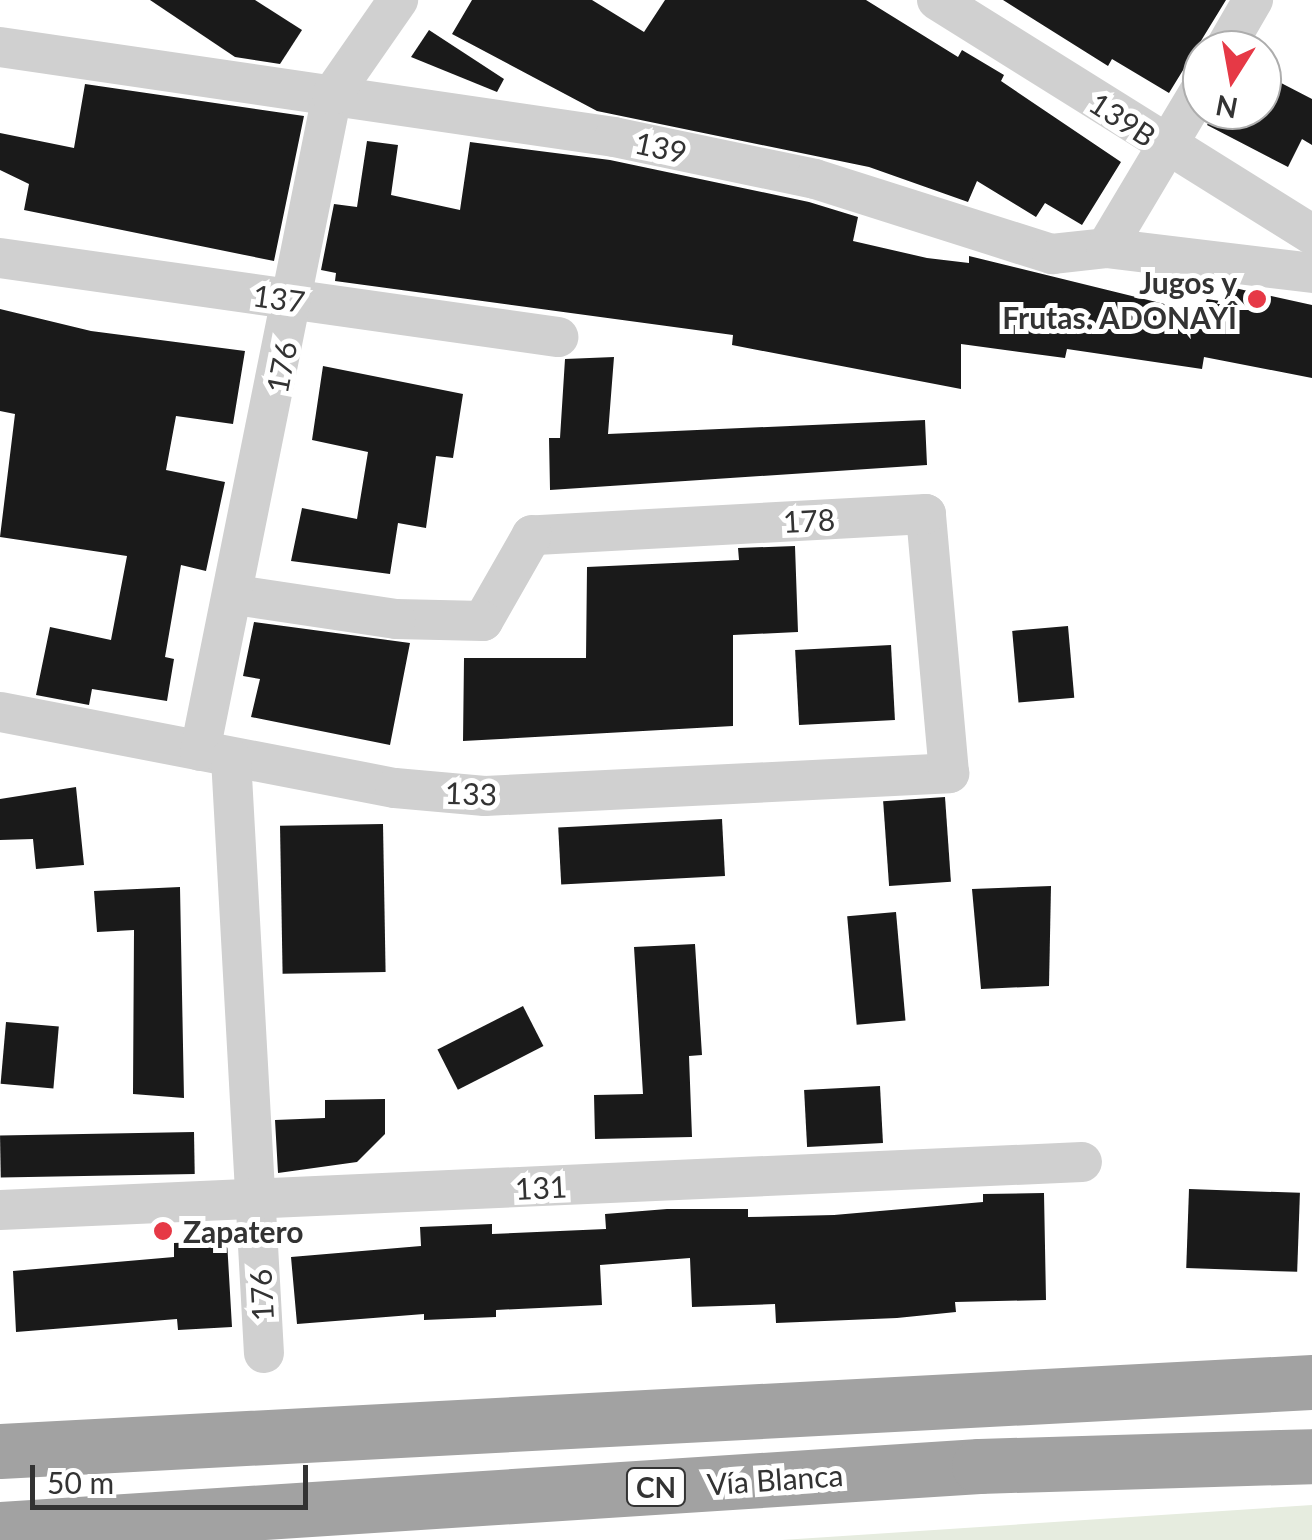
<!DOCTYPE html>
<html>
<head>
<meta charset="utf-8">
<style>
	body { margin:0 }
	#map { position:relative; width:1312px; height:1540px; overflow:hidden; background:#fff; font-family:Lato,sans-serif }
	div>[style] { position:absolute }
	.green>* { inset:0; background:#e6ecdf }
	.building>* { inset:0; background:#1a1a1a; transform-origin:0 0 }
	.minor>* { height:40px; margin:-20px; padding:0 20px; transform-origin:20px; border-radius:20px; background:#d0d0d0 }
	.trunk>* { height:55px; margin:-27.5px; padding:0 27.5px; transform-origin:27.5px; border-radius:27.5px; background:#a2a2a2 }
	.dots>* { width:28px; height:28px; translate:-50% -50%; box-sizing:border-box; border:5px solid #fff; border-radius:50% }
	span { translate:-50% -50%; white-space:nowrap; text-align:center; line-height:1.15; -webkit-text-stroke:10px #fff; paint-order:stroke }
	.shield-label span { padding:2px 8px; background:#fff; border:2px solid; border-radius:8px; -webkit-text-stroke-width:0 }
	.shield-label { font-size:28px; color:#333; font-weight:700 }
	.street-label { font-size:30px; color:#333 }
	.poi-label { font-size:30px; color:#333; font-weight:700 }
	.right { translate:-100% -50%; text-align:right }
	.left { translate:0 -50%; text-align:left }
	.north { position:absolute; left:1182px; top:30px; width:100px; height:100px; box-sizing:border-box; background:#fff; border:2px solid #adadad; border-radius:50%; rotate:191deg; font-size:28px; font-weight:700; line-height:40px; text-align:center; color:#333 }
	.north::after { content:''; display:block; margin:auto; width:35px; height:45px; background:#e63946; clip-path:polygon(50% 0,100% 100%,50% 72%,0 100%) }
	.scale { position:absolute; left:30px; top:1465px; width:278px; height:45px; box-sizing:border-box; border:5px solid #333; border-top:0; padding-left:12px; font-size:30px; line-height:35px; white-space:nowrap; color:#333; -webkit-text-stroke:8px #fff; paint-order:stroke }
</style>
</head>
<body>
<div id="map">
	<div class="green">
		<div style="clip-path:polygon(1312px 1505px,1312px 1540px,782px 1540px)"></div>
	</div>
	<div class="building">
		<div style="clip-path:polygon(150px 0,255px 0,302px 30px,280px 64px,235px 57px)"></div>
		<div style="clip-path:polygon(472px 0,592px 0,644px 32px,665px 0,866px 0,958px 57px,962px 50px,1004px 75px,1001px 81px,1121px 162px,1082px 225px,1045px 203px,1036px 217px,977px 181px,968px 202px,869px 167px,597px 111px,452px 34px)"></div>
		<div style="clip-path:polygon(1003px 0,1226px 0,1169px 93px,1112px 59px,1108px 66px)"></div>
		<div style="clip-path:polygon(429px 30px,504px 79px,497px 92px,411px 57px)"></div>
		<div style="clip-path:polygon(1262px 73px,1312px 99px,1312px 145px,1302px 139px,1288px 167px,1207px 125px,1216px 110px,1262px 110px)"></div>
		<div style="clip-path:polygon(85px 84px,304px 116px,274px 261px,24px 210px,29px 184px,0 170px,0 133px,74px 148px)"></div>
		<div style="clip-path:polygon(367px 141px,398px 145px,391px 195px,460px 210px,470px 142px,610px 160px,809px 202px,858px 217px,853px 241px,927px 258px,969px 263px,969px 256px,1201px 313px,1207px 299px,1227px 302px,1230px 287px,1312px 305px,1312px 378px,1204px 357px,1202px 369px,1067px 349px,1065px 358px,961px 344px,961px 389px,732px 345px,733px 335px,335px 281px,336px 273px,321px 270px,334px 204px,357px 207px)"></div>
		<div style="clip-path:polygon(0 309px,91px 331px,245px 351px,233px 424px,176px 416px,166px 470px,225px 482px,206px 571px,181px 565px,165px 657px,174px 659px,167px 701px,92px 689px,89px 705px,36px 695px,50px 627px,111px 640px,127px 556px,0 537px,15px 414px,0 411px)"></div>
		<div style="clip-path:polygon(614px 357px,608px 434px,925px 420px,927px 465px,550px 490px,549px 438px,560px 438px,565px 359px)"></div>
		<div style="clip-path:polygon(323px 366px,463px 394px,453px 458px,436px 456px,426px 528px,398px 523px,390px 574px,291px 561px,302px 508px,357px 519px,368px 452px,312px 440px)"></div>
		<div style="clip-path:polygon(795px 546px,798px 632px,733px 635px,733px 726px,463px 741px,464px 658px,586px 658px,587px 567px,739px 560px,738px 548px)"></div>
		<div style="clip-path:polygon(254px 622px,410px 643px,390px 745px,251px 717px,260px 679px,243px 676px)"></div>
		<div style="left:1068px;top:626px;width:72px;height:56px;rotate:85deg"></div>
		<div style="left:891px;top:645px;width:75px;height:96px;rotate:87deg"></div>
		<div style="clip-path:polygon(76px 787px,84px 865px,36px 869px,33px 839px,0 840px,0 799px)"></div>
		<div style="left:945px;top:797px;width:85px;height:62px;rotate:86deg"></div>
		<div style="left:722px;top:819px;width:57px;height:164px;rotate:87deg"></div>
		<div style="left:383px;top:824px;width:148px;height:103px;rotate:89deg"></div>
		<div style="clip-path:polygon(1051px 886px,1049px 986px,981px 989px,972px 889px)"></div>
		<div style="clip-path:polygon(180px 887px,184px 1098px,133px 1094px,134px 930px,97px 932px,94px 891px)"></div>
		<div style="left:896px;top:912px;width:109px;height:49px;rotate:85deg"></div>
		<div style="clip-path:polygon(695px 944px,702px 1055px,689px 1056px,692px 1137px,595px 1139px,594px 1095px,643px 1094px,634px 947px)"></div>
		<div style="left:523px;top:1006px;width:45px;height:96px;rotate:63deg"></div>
		<div style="left:6px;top:1022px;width:53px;height:62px;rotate:5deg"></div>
		<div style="left:880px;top:1086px;width:57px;height:76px;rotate:87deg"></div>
		<div style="clip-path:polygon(385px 1099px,385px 1134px,357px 1162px,278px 1173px,275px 1120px,325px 1118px,325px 1100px)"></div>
		<div style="left:194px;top:1132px;width:42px;height:194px;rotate:89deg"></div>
		<div style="left:1189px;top:1189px;width:111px;height:79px;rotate:2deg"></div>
		<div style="clip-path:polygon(1044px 1193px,1046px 1300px,955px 1302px,956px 1312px,897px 1318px,776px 1323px,775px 1304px,692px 1307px,690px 1258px,600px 1265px,602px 1305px,496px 1310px,496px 1317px,424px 1320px,424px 1314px,297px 1324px,291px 1257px,421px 1246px,420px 1227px,492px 1224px,492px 1234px,606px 1229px,605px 1214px,667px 1209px,748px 1209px,748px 1217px,834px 1215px,983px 1202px,983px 1194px)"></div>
		<div style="clip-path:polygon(227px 1241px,232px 1327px,178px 1330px,177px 1319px,16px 1332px,13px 1271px,174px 1257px,174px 1243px)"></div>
	</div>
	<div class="minor">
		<div style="left:937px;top:0;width:442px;rotate:32deg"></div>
		<div style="left:0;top:47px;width:621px;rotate:8.34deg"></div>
		<div style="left:614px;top:137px;width:205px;rotate:11.8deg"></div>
		<div style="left:815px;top:179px;width:249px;rotate:17.6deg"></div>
		<div style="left:1052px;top:254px;width:54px;rotate:-6.3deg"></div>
		<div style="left:1106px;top:248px;width:208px;rotate:6.9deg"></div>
		<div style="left:1224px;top:50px;width:58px;rotate:-59.9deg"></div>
		<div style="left:1106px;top:248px;width:187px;rotate:-59.2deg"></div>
		<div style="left:0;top:258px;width:564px;rotate:8.06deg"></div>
		<div style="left:0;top:712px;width:402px;rotate:10.9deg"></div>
		<div style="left:395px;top:788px;width:90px;rotate:5.1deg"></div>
		<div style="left:485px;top:796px;width:465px;rotate:-2.8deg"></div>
		<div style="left:949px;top:773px;width:260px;rotate:-95.1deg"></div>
		<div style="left:926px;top:514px;width:395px;rotate:176.9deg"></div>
		<div style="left:532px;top:535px;width:99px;rotate:119.7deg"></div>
		<div style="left:483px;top:621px;width:87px;rotate:-178.7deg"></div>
		<div style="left:396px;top:619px;width:162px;rotate:-171.5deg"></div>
		<div style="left:200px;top:751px;width:669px;rotate:-78.62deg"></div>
		<div style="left:332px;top:95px;width:116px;rotate:-55.2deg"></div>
		<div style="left:231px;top:758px;width:596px;rotate:86.83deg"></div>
		<div style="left:0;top:1210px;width:1083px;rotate:-2.54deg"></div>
	</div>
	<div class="trunk">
		<div style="left:0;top:1451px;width:1314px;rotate:-3.01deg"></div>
		<div style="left:0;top:1529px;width:981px;rotate:-3.68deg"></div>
		<div style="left:979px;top:1466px;width:333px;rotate:-1.7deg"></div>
	</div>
	<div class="dots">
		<div style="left:1257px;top:299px;background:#e63946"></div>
		<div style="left:163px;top:1231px;background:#e63946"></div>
	</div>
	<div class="shield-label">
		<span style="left:656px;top:1487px">CN</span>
	</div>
	<div class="street-label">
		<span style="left:1123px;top:119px;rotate:33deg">139B</span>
		<span style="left:661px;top:147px;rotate:12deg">139</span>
		<span style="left:279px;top:298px;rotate:8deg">137</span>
		<span style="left:281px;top:367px;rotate:-79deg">176</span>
		<span style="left:809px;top:520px;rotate:-3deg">178</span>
		<span style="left:471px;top:793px;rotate:2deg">133</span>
		<span style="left:541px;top:1187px;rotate:-3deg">131</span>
		<span style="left:261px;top:1295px;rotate:-93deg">176</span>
		<span style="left:775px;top:1479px;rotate:-4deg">Vía Blanca</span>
	</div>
	<div class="poi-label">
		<span class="right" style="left:1237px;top:299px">Jugos y<br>Frutas. ADONAYÎ</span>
		<span class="left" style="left:183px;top:1231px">Zapatero</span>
	</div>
	<div class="north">N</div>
	<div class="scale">50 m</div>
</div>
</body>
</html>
